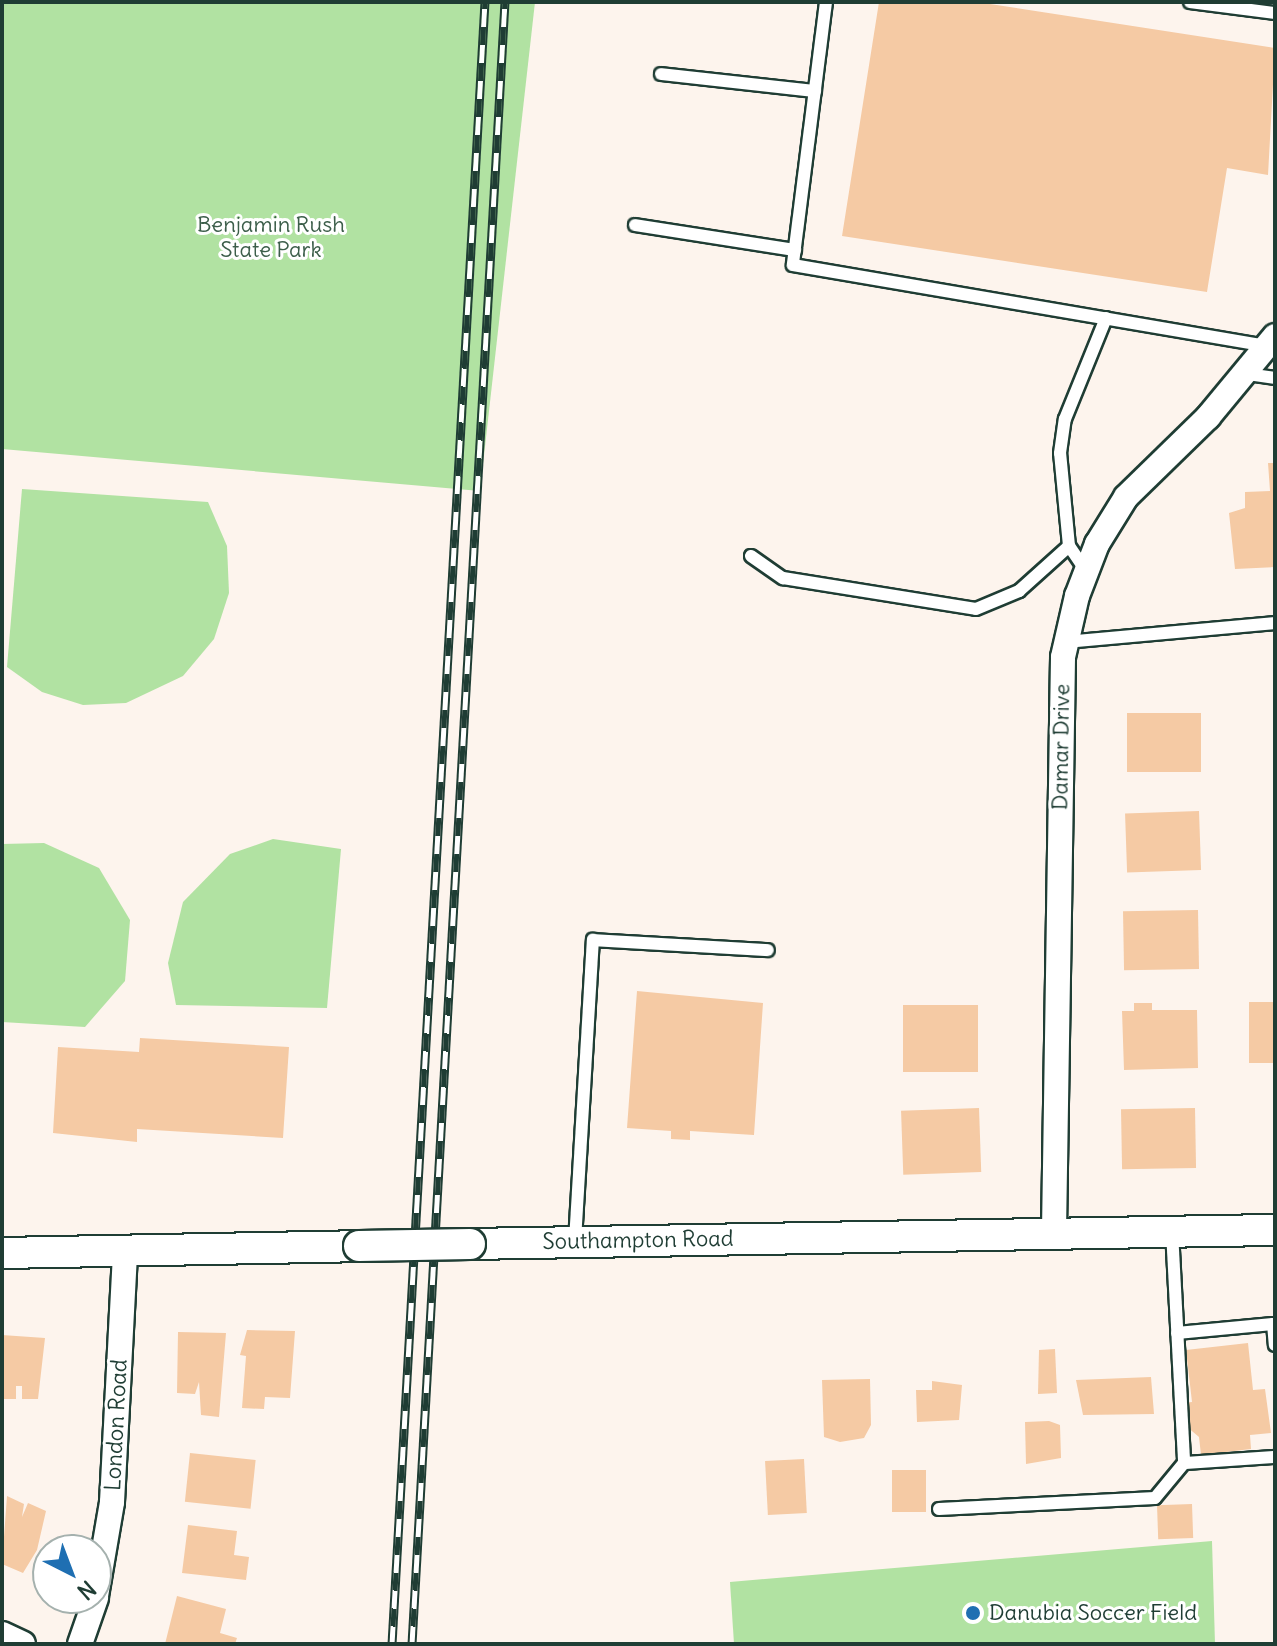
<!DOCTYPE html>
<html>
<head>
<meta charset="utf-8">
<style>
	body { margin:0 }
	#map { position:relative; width:1277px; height:1646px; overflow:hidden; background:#fdf4ed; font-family:Delius,sans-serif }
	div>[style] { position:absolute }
	.green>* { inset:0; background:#b1e2a2 }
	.building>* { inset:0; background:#f5caa4; transform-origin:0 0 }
	.roads { filter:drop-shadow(2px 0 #1f3d34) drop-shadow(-2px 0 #1f3d34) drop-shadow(0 2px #1f3d34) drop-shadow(0 -2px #1f3d34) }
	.service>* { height:12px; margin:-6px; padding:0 6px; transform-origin:6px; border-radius:6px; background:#fff }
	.minor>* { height:24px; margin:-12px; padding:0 12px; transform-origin:12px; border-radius:12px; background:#fff }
	.tertiary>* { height:30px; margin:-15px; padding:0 15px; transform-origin:15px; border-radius:15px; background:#fff }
	.rail>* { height:9px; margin-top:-4.5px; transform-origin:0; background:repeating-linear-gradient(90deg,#fff 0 18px,#1f3d34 0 36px); box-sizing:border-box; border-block:2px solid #1f3d34 }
	.bridges { filter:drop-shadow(2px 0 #1f3d34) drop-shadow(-2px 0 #1f3d34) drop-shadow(0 2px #1f3d34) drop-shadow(0 -2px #1f3d34) }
	.tertiary-bridge>* { height:30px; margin:-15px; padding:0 15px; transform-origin:15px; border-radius:15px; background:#fff }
	.dots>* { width:22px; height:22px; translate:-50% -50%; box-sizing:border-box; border:4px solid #fff; border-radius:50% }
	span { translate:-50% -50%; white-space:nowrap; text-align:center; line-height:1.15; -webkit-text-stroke:6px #fff; paint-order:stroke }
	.park-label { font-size:22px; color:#3c5e4a }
	.street-label { font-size:22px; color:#1f3d34 }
	.poi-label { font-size:22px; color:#1f3d34 }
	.left { translate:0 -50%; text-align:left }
	.frame { position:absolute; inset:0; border:4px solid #1f3d34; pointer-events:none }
	.north { position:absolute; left:32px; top:1534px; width:80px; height:80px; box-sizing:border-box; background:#fff; border:2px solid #a5b1ae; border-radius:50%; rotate:138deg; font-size:22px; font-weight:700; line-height:32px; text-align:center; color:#1f3d34 }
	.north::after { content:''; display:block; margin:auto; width:28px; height:36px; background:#1f6fb2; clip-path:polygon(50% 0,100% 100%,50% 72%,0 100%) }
</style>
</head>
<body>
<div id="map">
	<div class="green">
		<div style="clip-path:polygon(2px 2px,535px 2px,480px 491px,2px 449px)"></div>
		<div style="clip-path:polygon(22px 489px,208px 502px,227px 546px,229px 593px,214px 639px,183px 676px,126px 703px,83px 705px,42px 692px,7px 667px)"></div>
		<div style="clip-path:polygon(273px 839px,341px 849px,327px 1008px,176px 1005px,168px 963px,183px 902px,230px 854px)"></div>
		<div style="clip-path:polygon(44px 843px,99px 868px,130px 920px,125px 981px,85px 1027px,2px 1022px,2px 844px)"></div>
		<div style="clip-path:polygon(1212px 1541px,1215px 1644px,734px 1644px,730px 1582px)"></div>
	</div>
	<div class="building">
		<div style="clip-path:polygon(879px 2px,977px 2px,1275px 48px,1268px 175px,1227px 168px,1207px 292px,842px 236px)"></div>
		<div style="clip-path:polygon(1268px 463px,1275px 463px,1275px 567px,1235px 569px,1229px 513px,1245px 508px,1245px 492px,1270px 491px)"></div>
		<div style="left:1127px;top:713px;width:74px;height:59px"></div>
		<div style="left:1199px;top:811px;width:59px;height:74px;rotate:88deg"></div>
		<div style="left:1198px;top:910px;width:59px;height:75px;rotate:89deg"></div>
		<div style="clip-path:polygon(637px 991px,763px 1003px,754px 1135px,690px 1131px,690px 1140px,671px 1139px,671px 1131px,627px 1128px)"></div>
		<div style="left:1249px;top:1002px;width:26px;height:61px"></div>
		<div style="clip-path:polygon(1134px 1003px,1152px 1003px,1152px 1010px,1197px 1010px,1198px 1068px,1124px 1070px,1122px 1011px,1134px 1011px)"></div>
		<div style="left:903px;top:1005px;width:75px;height:67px"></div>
		<div style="clip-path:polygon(140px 1038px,289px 1047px,283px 1138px,137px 1129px,137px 1142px,53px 1133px,58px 1047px,139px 1052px)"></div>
		<div style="left:979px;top:1108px;width:64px;height:78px;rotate:88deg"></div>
		<div style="left:1195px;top:1108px;width:60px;height:74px;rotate:89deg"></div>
		<div style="clip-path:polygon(247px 1330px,295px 1331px,290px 1398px,265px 1397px,264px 1409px,242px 1408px,246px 1356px,240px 1355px)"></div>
		<div style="clip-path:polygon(178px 1332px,226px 1333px,219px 1417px,201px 1415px,199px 1382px,195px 1394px,177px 1393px)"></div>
		<div style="clip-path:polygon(2px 1335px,45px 1338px,38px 1399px,22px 1399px,22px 1386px,16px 1386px,16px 1399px,2px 1399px)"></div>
		<div style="clip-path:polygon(1248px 1343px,1253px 1390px,1265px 1389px,1271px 1433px,1250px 1435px,1251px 1449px,1201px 1455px,1199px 1437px,1186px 1426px,1183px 1403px,1192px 1402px,1186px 1350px)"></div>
		<div style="clip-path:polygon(1055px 1349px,1057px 1393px,1038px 1394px,1039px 1350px)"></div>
		<div style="clip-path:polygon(1151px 1377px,1154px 1414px,1083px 1415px,1076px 1380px)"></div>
		<div style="clip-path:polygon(870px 1379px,871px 1425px,864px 1438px,840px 1442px,824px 1437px,822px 1380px)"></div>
		<div style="clip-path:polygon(932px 1381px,962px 1385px,959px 1420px,917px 1422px,916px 1390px,932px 1390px)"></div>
		<div style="clip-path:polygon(1049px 1421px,1060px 1425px,1061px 1458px,1026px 1464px,1025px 1422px)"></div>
		<div style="left:190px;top:1453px;width:66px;height:49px;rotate:6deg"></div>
		<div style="left:804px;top:1459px;width:54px;height:39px;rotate:87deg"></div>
		<div style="left:892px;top:1470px;width:34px;height:42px"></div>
		<div style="clip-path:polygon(7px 1496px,24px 1504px,22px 1517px,28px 1503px,46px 1511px,37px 1550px,23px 1573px,2px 1564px)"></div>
		<div style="left:1192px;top:1504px;width:34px;height:35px;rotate:88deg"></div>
		<div style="clip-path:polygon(188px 1525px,237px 1531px,234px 1555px,249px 1557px,246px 1580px,182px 1573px)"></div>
		<div style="clip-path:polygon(177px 1596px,226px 1609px,220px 1633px,237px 1638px,235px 1644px,165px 1644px)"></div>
	</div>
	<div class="roads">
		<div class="service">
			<div style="left:826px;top:2px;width:265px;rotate:97.2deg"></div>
			<div style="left:793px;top:265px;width:480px;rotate:9.7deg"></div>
			<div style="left:1190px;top:2px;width:86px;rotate:7.4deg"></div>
			<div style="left:661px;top:74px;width:155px;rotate:6.3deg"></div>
			<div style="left:635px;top:225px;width:162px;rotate:8.9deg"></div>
			<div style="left:1247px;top:374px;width:28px;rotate:8deg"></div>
			<div style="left:751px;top:556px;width:39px;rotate:35deg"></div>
			<div style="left:783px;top:578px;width:195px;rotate:9.1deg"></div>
			<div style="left:976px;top:609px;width:47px;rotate:-22.7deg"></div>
			<div style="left:1019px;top:591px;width:67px;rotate:-42deg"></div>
			<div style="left:1086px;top:571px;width:30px;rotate:-124deg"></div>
			<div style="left:1069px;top:546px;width:93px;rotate:-95.5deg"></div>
			<div style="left:1060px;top:453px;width:34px;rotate:-82deg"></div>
			<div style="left:1065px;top:419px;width:109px;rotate:-67.9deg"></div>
			<div style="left:1066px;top:642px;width:210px;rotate:-5.2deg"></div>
			<div style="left:1172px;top:1231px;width:232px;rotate:87deg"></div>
			<div style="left:1184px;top:1463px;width:91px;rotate:-3.8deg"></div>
			<div style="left:575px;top:1241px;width:302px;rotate:-86.6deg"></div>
			<div style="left:593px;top:940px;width:175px;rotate:3.3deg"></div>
			<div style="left:1177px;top:1333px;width:96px;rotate:-5.4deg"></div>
			<div style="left:1273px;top:1324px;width:21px;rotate:85deg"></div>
			<div style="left:939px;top:1509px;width:216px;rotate:-2.9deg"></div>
			<div style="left:1155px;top:1498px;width:45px;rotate:-50.4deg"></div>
		</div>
		<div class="minor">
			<div style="left:1054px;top:1231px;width:574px;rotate:-89.1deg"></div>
			<div style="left:1063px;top:657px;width:63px;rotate:-77.1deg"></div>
			<div style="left:1077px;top:596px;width:56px;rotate:-69deg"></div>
			<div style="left:1097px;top:544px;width:55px;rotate:-58.3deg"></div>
			<div style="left:1126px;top:497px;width:115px;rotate:-44.3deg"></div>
			<div style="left:1208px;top:417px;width:105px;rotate:-50.4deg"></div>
			<div style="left:96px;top:1596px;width:95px;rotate:-80.3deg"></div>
			<div style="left:112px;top:1502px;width:250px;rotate:-87deg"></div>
			<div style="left:2px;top:1634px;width:23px;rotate:25deg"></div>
			<div style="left:80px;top:1644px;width:49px;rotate:-70.8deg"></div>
		</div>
		<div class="tertiary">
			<div style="left:470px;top:1244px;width:805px;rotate:-1deg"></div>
			<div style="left:2px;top:1253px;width:357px;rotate:-1.1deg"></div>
		</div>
	</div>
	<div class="rail">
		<div style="left:392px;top:1644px;width:1645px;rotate:-86.76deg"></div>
		<div style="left:412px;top:1644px;width:1645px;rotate:-86.76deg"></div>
	</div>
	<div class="bridges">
		<div class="tertiary-bridge">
			<div style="left:359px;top:1246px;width:111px;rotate:-1deg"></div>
		</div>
	</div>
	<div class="dots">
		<div style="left:973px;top:1613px;background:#1f6fb2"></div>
	</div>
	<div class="park-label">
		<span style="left:271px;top:237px">Benjamin Rush<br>State Park</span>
	</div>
	<div class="street-label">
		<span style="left:1061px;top:747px;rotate:-89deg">Damar Drive</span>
		<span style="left:638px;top:1240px;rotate:-1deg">Southampton Road</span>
		<span style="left:116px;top:1425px;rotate:-87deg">London Road</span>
	</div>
	<div class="poi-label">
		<span class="left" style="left:989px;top:1613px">Danubia Soccer Field</span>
	</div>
	<div class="frame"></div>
	<div class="north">N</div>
</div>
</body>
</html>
